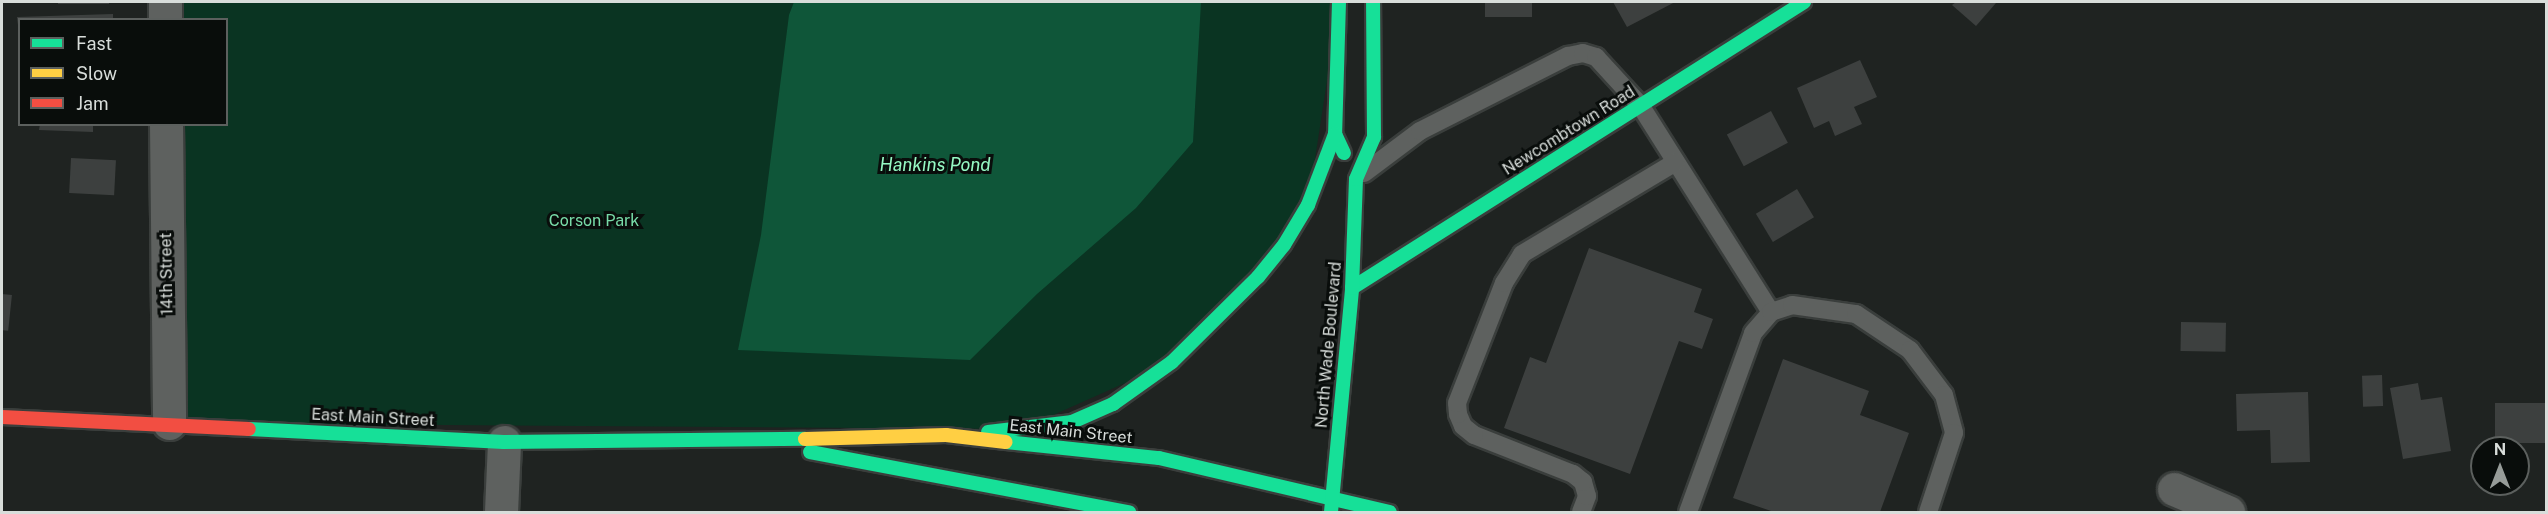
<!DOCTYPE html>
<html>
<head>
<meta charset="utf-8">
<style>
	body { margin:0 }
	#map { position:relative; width:2548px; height:514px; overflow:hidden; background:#1f2321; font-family:"Public Sans",sans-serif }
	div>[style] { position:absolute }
	.green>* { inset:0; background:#0a3422 }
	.water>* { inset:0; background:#0f5639 }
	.building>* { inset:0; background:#3d403f; transform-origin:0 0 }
	.roads { filter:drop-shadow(2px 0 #3a3e3c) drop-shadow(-2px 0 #3a3e3c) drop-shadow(0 2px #3a3e3c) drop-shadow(0 -2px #3a3e3c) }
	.lane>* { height:18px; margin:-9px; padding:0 9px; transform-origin:9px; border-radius:9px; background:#5e615f }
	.street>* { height:33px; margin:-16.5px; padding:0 16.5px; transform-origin:16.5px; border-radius:16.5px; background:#5e615f }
	.fast>* { height:14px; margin:-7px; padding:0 7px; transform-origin:7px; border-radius:7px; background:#16e098 }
	.slow>* { height:14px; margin:-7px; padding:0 7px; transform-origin:7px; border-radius:7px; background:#ffcf43 }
	.jam>* { height:14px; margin:-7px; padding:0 7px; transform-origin:7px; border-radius:7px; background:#f24e42 }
	span { translate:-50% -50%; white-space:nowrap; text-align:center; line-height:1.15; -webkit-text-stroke:6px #090d0b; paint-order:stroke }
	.street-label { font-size:16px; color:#d8ddda }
	.park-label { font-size:16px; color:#78dba8 }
	.water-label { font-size:18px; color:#96f9c4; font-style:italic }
	.frame { position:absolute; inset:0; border:3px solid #d8ddda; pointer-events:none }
	.legend { position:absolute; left:18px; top:18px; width:210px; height:108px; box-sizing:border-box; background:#090d0b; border:2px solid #5c605e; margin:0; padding:8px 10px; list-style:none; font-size:18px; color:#d8ddda }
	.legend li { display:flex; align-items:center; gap:12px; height:30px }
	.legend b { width:30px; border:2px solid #5c605e }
	.north { position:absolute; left:2470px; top:436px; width:60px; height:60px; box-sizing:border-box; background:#090d0b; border:2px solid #5c605e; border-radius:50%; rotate:0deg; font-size:16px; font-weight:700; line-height:24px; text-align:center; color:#d8ddda }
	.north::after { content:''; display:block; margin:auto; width:21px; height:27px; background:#979c99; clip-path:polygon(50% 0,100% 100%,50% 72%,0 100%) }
</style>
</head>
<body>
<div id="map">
	<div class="green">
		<div style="clip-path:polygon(165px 2px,1339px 2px,1308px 205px,1172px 362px,1022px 429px,169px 423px,166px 125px,226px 124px,226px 20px,165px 19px)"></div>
	</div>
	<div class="water">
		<div style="clip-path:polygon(794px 2px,1201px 2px,1193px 142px,1136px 208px,1037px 294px,970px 360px,738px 350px,761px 235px,789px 15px)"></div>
	</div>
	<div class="building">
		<div style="left:58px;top:2px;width:51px;height:2px"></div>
		<div style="left:1485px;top:2px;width:47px;height:15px"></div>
		<div style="clip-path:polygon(1613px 2px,1675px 2px,1627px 27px)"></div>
		<div style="clip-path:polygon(1956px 2px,1994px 2px,1996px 3px,1976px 26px,1952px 5px)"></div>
		<div style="clip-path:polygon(113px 14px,113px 20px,20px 20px,18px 25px,17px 17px)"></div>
		<div style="clip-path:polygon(1860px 60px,1877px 97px,1854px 107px,1862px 124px,1835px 136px,1829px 121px,1814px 128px,1797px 88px)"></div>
		<div style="left:1771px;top:111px;width:36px;height:50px;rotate:62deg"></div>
		<div style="clip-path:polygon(40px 124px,93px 124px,93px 132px,39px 130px)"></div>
		<div style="left:71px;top:158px;width:45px;height:35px;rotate:3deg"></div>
		<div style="left:1797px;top:189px;width:33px;height:48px;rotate:59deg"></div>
		<div style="clip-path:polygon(1589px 248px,1702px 289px,1694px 312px,1713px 319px,1702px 349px,1679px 341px,1630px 474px,1504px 428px,1530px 357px,1546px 363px)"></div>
		<div style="left:2px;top:294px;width:10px;height:36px;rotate:6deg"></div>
		<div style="left:2181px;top:322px;width:45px;height:29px;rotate:1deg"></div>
		<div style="clip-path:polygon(1783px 359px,1869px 391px,1860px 415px,1909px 433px,1880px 512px,1774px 512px,1733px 498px)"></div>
		<div style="left:2382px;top:375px;width:31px;height:20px;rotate:88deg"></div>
		<div style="clip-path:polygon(2418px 383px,2421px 400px,2442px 397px,2451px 451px,2403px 459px,2390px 388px)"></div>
		<div style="clip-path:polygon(2308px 392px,2310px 462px,2271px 463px,2270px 430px,2237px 431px,2236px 394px)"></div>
		<div style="left:2546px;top:403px;width:40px;height:51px;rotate:90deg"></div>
	</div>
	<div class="roads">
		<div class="lane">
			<div style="left:1364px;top:173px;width:70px;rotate:-36.9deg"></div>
			<div style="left:1420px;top:131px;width:166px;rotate:-26.9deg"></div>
			<div style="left:1568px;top:56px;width:15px;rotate:-11deg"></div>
			<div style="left:1583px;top:53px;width:14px;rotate:17deg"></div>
			<div style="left:1596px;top:57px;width:65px;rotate:47.5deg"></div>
			<div style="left:1640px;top:105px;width:245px;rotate:57.7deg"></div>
			<div style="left:1581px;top:512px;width:17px;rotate:-69deg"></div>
			<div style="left:1587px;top:496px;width:15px;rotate:-106deg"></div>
			<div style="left:1583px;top:482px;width:13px;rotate:-141deg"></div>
			<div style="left:1573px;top:474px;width:106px;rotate:-158.5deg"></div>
			<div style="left:1474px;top:435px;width:14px;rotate:-141deg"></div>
			<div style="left:1463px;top:426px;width:13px;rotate:-113deg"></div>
			<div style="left:1458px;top:414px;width:11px;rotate:-95deg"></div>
			<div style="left:1457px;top:403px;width:129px;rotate:-68.6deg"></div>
			<div style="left:1504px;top:283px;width:34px;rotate:-58deg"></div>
			<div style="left:1522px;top:254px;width:179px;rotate:-30.9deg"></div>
			<div style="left:1688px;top:512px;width:190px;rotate:-70deg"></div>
			<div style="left:1753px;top:333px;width:28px;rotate:-49deg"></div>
			<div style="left:1771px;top:312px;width:22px;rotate:-18deg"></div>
			<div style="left:1792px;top:305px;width:65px;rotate:8deg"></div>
			<div style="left:1856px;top:314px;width:65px;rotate:33.7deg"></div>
			<div style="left:1910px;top:350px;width:56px;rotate:52.9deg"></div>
			<div style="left:1944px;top:395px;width:39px;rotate:75deg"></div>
			<div style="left:1954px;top:433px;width:83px;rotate:108.2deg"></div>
		</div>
		<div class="street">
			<div style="left:165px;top:2px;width:18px;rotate:90deg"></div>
			<div style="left:166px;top:124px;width:299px;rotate:89.4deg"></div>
			<div style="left:2174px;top:489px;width:59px;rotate:23.1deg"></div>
			<div style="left:501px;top:512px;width:70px;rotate:-87.5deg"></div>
		</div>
		<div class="fast">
			<div style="left:1339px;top:2px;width:132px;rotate:91.7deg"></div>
			<div style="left:1335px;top:134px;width:21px;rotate:65deg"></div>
			<div style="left:1352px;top:288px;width:535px;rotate:-32.32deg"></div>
			<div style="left:249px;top:429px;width:255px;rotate:2.9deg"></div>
			<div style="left:504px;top:442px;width:301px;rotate:-0.6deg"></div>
			<div style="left:988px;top:432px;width:85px;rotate:-6.8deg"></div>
			<div style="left:1072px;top:422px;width:45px;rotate:-23.7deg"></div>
			<div style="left:1113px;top:404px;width:72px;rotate:-35.4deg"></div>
			<div style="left:1172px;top:362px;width:121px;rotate:-44.7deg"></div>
			<div style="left:1258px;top:277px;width:41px;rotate:-50.9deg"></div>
			<div style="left:1284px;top:245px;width:47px;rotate:-59deg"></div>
			<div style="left:1308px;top:205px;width:76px;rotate:-69.2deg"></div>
			<div style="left:1006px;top:442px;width:154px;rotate:6deg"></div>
			<div style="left:1159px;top:458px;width:237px;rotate:13.2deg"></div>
			<div style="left:810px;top:452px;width:325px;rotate:10.7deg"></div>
			<div style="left:1331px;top:512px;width:225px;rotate:-84.6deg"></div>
			<div style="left:1352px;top:288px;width:109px;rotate:-87.9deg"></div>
			<div style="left:1356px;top:179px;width:46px;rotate:-66.8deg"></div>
			<div style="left:1374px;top:137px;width:135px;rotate:-90.4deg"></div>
		</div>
		<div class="slow">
			<div style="left:805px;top:439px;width:141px;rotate:-1.6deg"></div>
			<div style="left:946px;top:435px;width:60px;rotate:6.7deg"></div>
		</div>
		<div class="jam">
			<div style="left:2px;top:417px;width:247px;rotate:2.8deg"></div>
		</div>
	</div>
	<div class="street-label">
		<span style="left:1569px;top:131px;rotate:-32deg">Newcombtown Road</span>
		<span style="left:167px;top:274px;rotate:-91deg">14th Street</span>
		<span style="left:1329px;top:345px;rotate:-85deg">North Wade Boulevard</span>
		<span style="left:373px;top:418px;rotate:3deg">East Main Street</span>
		<span style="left:1071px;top:432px;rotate:6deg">East Main Street</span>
	</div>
	<div class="park-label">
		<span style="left:594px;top:221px">Corson Park</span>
	</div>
	<div class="water-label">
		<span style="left:935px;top:165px">Hankins Pond</span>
	</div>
	<div class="frame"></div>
	<ul class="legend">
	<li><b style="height:8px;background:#16e098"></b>Fast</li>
	<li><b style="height:8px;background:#ffcf43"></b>Slow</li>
	<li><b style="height:8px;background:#f24e42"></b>Jam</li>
	</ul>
	<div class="north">N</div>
</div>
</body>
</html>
